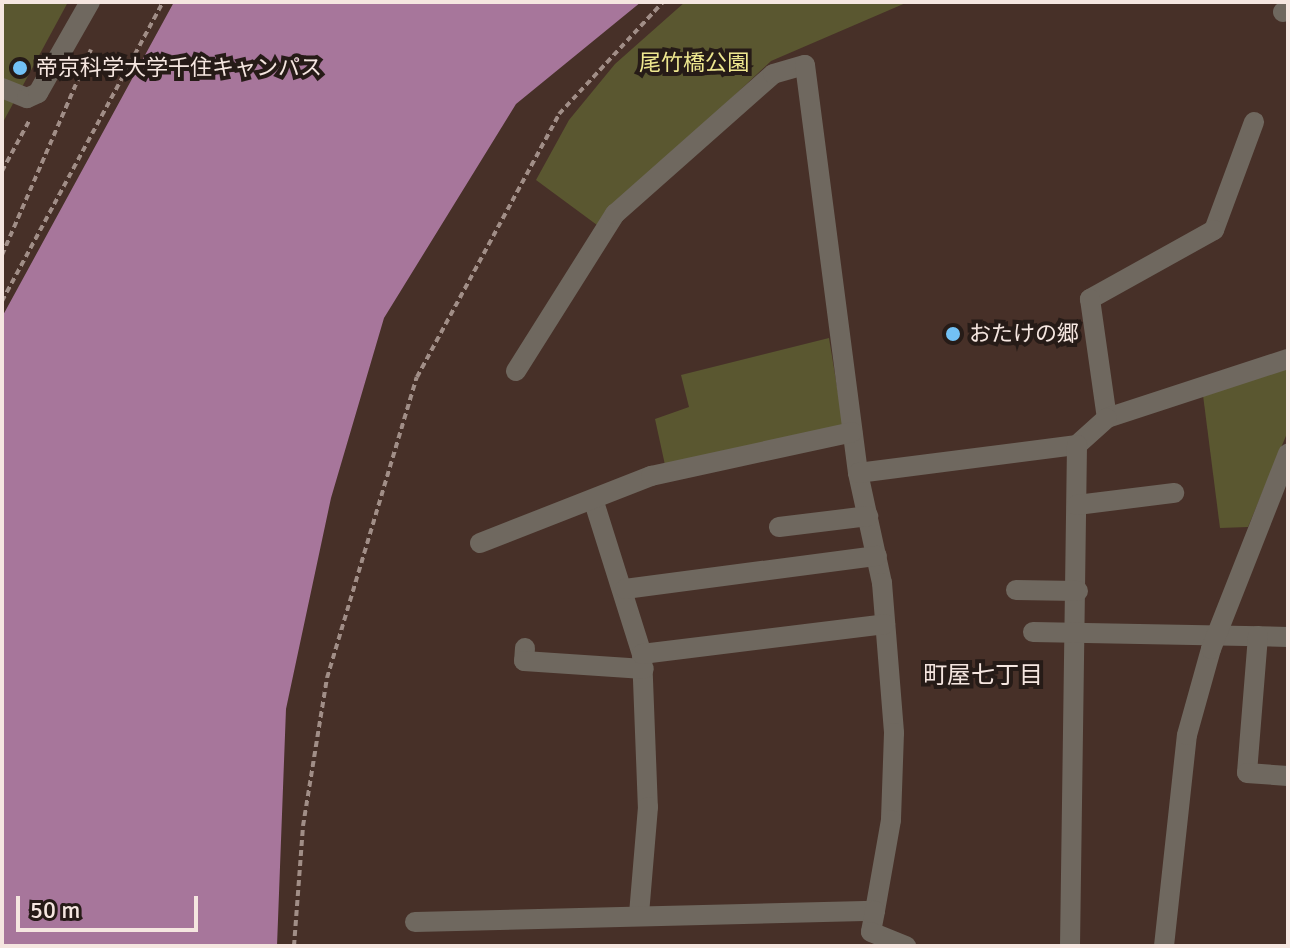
<!DOCTYPE html>
<html>
<head>
<meta charset="utf-8">
<style>
	body { margin:0 }
	#map { position:relative; width:1290px; height:948px; overflow:hidden; background:#473028; font-family:Signika,"Noto Sans JP",sans-serif }
	div>[style] { position:absolute }
	.green>* { inset:0; background:#5a5730 }
	.water>* { inset:0; background:#a7769b }
	.path>* { height:4px; margin-top:-2px; transform-origin:0; background:repeating-linear-gradient(90deg,#a18e87 0 6px,transparent 0 10px) }
	.minor>* { height:20px; margin:-10px; padding:0 10px; transform-origin:10px; border-radius:10px; background:#6f685f }
	.dots>* { width:22px; height:22px; translate:-50% -50%; box-sizing:border-box; border:4px solid #261b17; border-radius:50% }
	span { translate:-50% -50%; white-space:nowrap; text-align:center; line-height:1.15; -webkit-text-stroke:8px #261b17; paint-order:stroke }
	.park-label { font-size:22px; color:#eee78f }
	.poi-label { font-size:22px; color:#f5e6e0 }
	.left { translate:0 -50%; text-align:left }
	.neighbourhood-label { font-size:24px; color:#f5e6e0 }
	.frame { position:absolute; inset:0; border:4px solid #f5e6e0; pointer-events:none }
	.scale { position:absolute; left:16px; top:896px; width:182px; height:36px; box-sizing:border-box; border:4px solid #f5e6e0; border-top:0; padding-left:10px; font-size:24px; line-height:28px; white-space:nowrap; color:#f5e6e0; -webkit-text-stroke:6px #261b17; paint-order:stroke }
</style>
</head>
<body>
<div id="map">
	<div class="green">
		<div style="clip-path:polygon(2px 2px,68px 2px,2px 124px)"></div>
		<div style="clip-path:polygon(685px 2px,908px 2px,771px 61px,597px 225px,536px 180px,569px 120px,615px 64px)"></div>
		<div style="clip-path:polygon(829px 338px,843px 423px,838px 430px,665px 465px,655px 419px,689px 407px,681px 375px)"></div>
		<div style="clip-path:polygon(1288px 367px,1288px 431px,1248px 527px,1220px 528px,1203px 395px)"></div>
	</div>
	<div class="water">
		<div style="clip-path:polygon(174px 2px,641px 2px,516px 104px,384px 318px,331px 498px,286px 709px,277px 946px,2px 946px,2px 317px)"></div>
	</div>
	<div class="path">
		<div style="left:2px;top:171px;width:57px;rotate:-61.6deg"></div>
		<div style="left:2px;top:255px;width:224px;rotate:-66.6deg"></div>
		<div style="left:2px;top:301px;width:340px;rotate:-61.7deg"></div>
		<div style="left:294px;top:946px;width:120px;rotate:-85.7deg"></div>
		<div style="left:303px;top:826px;width:150px;rotate:-80.8deg"></div>
		<div style="left:327px;top:678px;width:314px;rotate:-73.4deg"></div>
		<div style="left:417px;top:377px;width:299px;rotate:-61.6deg"></div>
		<div style="left:559px;top:114px;width:153px;rotate:-47.1deg"></div>
	</div>
	<div class="minor">
		<div style="left:1283px;top:12px;width:5px;rotate:-22deg"></div>
		<div style="left:2px;top:88px;width:27px;rotate:22deg"></div>
		<div style="left:27px;top:98px;width:12px;rotate:-24deg"></div>
		<div style="left:38px;top:93px;width:105px;rotate:-60.3deg"></div>
		<div style="left:1254px;top:122px;width:115px;rotate:110.3deg"></div>
		<div style="left:1214px;top:230px;width:142px;rotate:150.9deg"></div>
		<div style="left:1090px;top:299px;width:120px;rotate:81.9deg"></div>
		<div style="left:1107px;top:418px;width:190px;rotate:-18.1deg"></div>
		<div style="left:516px;top:371px;width:186px;rotate:-57.8deg"></div>
		<div style="left:615px;top:214px;width:211px;rotate:-41.5deg"></div>
		<div style="left:773px;top:74px;width:33px;rotate:-16deg"></div>
		<div style="left:805px;top:65px;width:411px;rotate:82.6deg"></div>
		<div style="left:858px;top:473px;width:113px;rotate:77.7deg"></div>
		<div style="left:882px;top:583px;width:150px;rotate:85.4deg"></div>
		<div style="left:894px;top:733px;width:87px;rotate:92deg"></div>
		<div style="left:891px;top:820px;width:92px;rotate:100deg"></div>
		<div style="left:1077px;top:445px;width:40px;rotate:-42deg"></div>
		<div style="left:858px;top:473px;width:221px;rotate:-7.3deg"></div>
		<div style="left:1077px;top:445px;width:501px;rotate:90.8deg"></div>
		<div style="left:594px;top:502px;width:159px;rotate:72.5deg"></div>
		<div style="left:642px;top:654px;width:153px;rotate:87.8deg"></div>
		<div style="left:648px;top:807px;width:108px;rotate:94.8deg"></div>
		<div style="left:1077px;top:505px;width:98px;rotate:-7.1deg"></div>
		<div style="left:779px;top:527px;width:90px;rotate:-7deg"></div>
		<div style="left:480px;top:543px;width:184px;rotate:-21.4deg"></div>
		<div style="left:651px;top:476px;width:206px;rotate:-12.3deg"></div>
		<div style="left:625px;top:589px;width:254px;rotate:-7.5deg"></div>
		<div style="left:1016px;top:590px;width:62px;rotate:0.9deg"></div>
		<div style="left:1033px;top:632px;width:255px;rotate:1.1deg"></div>
		<div style="left:1258px;top:636px;width:137px;rotate:94.6deg"></div>
		<div style="left:1247px;top:773px;width:41px;rotate:4.2deg"></div>
		<div style="left:525px;top:648px;width:13px;rotate:94deg"></div>
		<div style="left:524px;top:661px;width:120px;rotate:3.8deg"></div>
		<div style="left:642px;top:654px;width:245px;rotate:-7deg"></div>
		<div style="left:415px;top:922px;width:460px;rotate:-1.4deg"></div>
		<div style="left:875px;top:911px;width:21px;rotate:101deg"></div>
		<div style="left:871px;top:932px;width:38px;rotate:22deg"></div>
		<div style="left:1164px;top:946px;width:212px;rotate:-83.8deg"></div>
		<div style="left:1187px;top:735px;width:89px;rotate:-74.4deg"></div>
		<div style="left:1211px;top:649px;width:210px;rotate:-68.5deg"></div>
	</div>
	<div class="dots">
		<div style="left:20px;top:68px;background:#72c1f5"></div>
		<div style="left:953px;top:334px;background:#72c1f5"></div>
	</div>
	<div class="park-label">
		<span style="left:694px;top:63px">尾竹橋公園</span>
	</div>
	<div class="poi-label">
		<span class="left" style="left:36px;top:68px">帝京科学大学千住キャンパス</span>
		<span class="left" style="left:969px;top:334px">おたけの郷</span>
	</div>
	<div class="neighbourhood-label">
		<span style="left:983px;top:676px">町屋七丁目</span>
	</div>
	<div class="frame"></div>
	<div class="scale">50 m</div>
</div>
</body>
</html>
